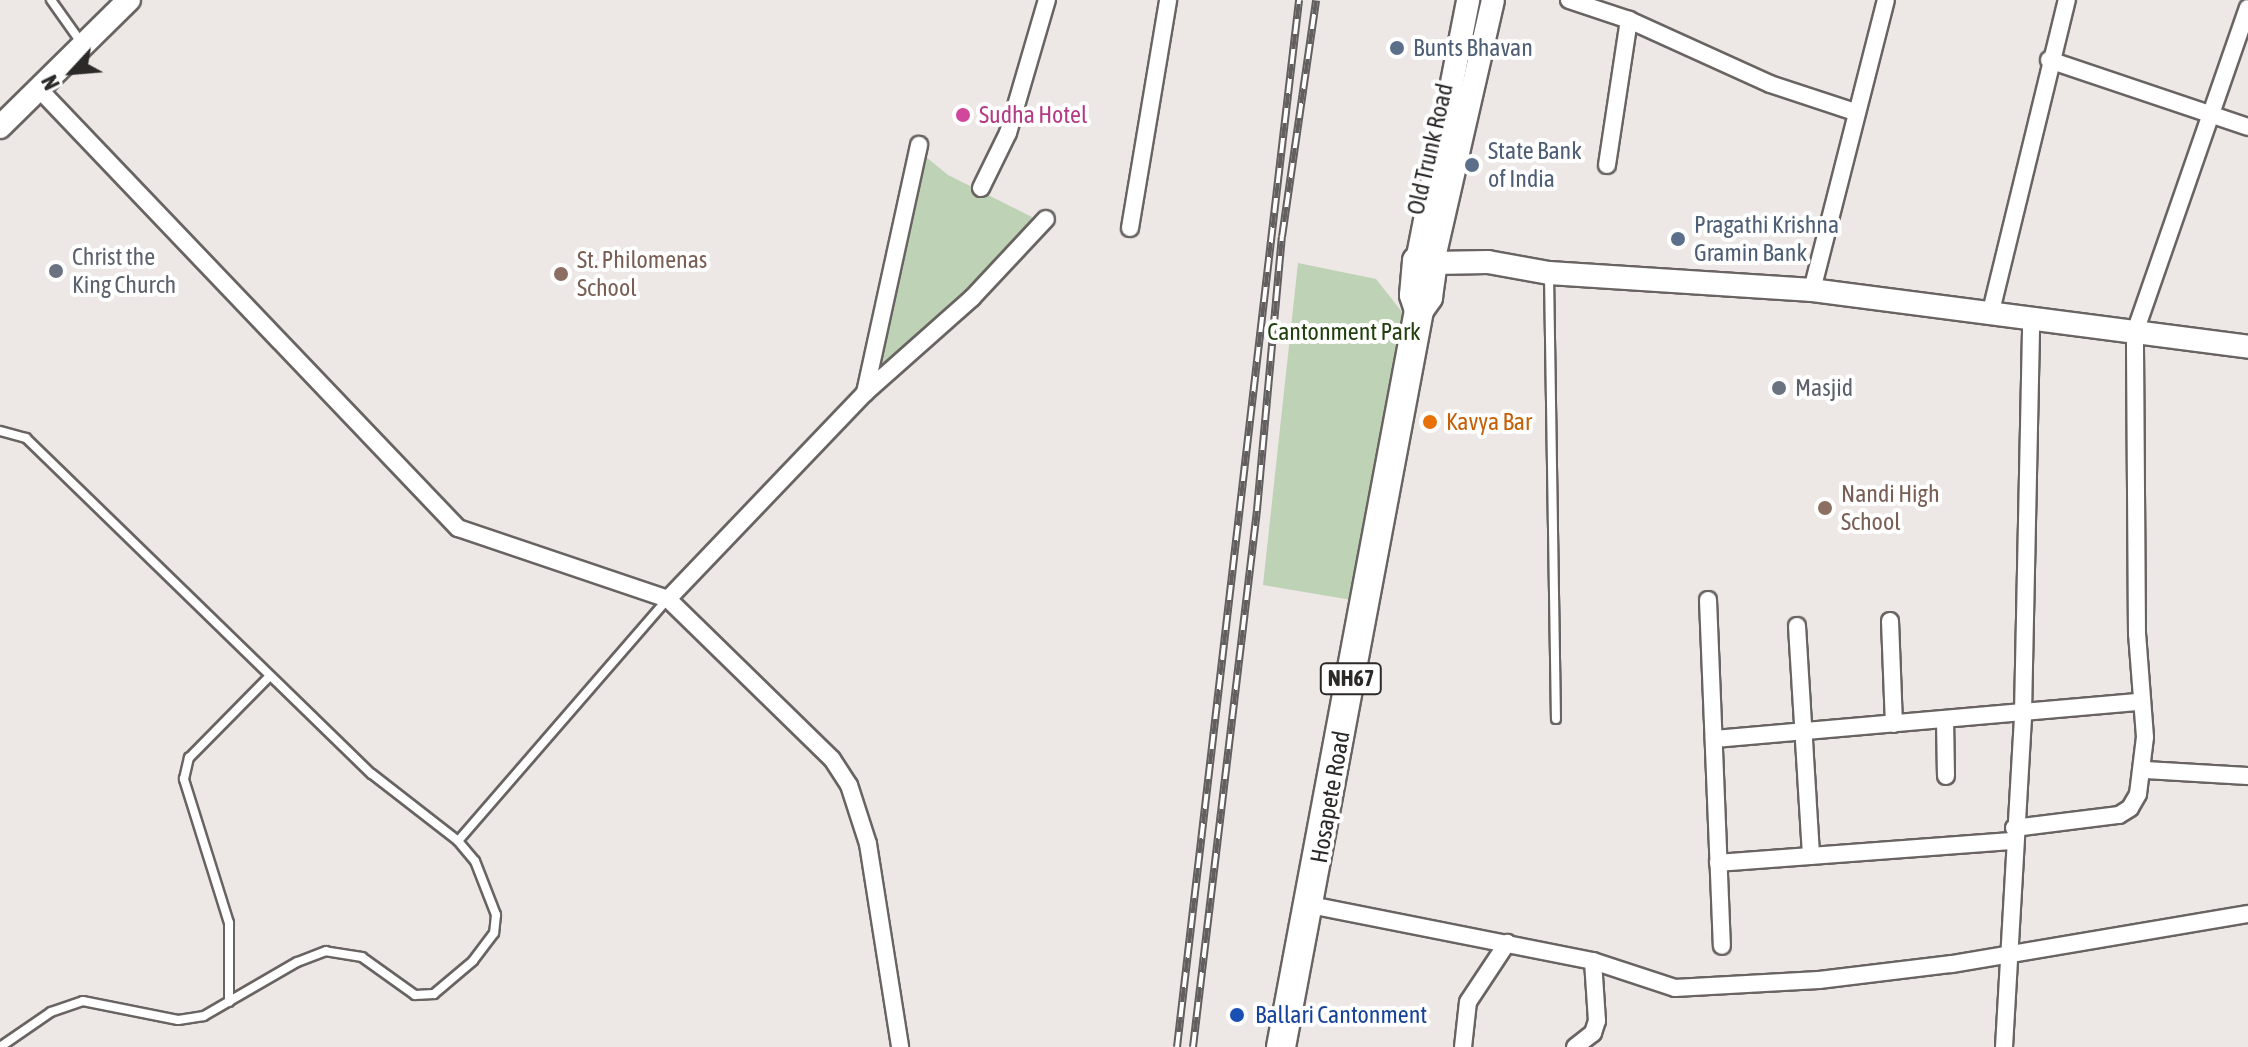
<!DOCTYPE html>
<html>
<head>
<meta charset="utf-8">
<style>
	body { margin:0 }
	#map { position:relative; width:2248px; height:1047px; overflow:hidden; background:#ede7e5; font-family:"Asap Condensed",sans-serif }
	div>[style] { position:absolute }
	.green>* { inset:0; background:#bed2b5 }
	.roads { filter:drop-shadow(2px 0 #696462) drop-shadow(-2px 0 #696462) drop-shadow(0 2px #696462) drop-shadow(0 -2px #696462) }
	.lane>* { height:8px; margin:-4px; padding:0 4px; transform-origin:4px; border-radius:4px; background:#fff }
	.street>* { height:16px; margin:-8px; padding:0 8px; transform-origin:8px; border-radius:8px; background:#fff }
	.secondary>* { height:22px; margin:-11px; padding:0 11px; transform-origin:11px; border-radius:11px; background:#fff }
	.highway>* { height:28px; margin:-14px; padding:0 14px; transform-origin:14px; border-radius:14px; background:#fff }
	.rail>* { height:8px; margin-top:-4px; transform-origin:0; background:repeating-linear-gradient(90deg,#fff 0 15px,#635f5f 0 30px); box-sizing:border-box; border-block:2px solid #635f5f }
	.dots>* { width:22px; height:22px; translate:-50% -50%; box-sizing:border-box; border:4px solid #fff; border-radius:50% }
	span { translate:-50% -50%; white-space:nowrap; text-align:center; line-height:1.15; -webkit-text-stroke:8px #fff; paint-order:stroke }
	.shield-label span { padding:2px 6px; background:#fff; border:2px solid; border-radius:6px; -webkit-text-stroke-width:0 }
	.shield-label { font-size:22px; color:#2c2929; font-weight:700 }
	.service-label { font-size:24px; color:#4e5e75 }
	.left { translate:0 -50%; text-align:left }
	.hotel-label { font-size:24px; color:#b23c85 }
	.street-label { font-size:24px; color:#2c2929 }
	.worship-label { font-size:24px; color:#5b616d }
	.education-label { font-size:24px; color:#785e54 }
	.park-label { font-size:24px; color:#22400d }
	.food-label { font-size:24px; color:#c56008 }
	.transit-label { font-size:24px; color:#164399 }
	.north { position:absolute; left:32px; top:32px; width:80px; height:80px; -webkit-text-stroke:6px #fff; paint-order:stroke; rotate:244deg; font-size:22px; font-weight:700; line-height:32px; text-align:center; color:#2c2929 }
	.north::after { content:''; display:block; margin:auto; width:28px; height:36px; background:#2c2929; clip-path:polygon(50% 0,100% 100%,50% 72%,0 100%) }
</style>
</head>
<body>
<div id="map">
	<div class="green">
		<div style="clip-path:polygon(920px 152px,948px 175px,1040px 221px,969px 296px,874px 381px)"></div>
		<div style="clip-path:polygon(1298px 263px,1376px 279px,1402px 312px,1352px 600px,1263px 585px)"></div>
	</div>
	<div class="roads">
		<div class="lane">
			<div style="left:51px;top:0;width:55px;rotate:54.6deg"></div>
			<div style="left:1549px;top:275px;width:444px;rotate:89.1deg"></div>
			<div style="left:0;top:431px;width:27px;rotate:15deg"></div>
			<div style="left:26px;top:438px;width:482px;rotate:44.2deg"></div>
			<div style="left:372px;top:774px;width:109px;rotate:37.9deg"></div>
			<div style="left:458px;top:841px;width:26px;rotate:50deg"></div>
			<div style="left:475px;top:861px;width:58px;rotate:68.7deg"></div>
			<div style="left:496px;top:915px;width:18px;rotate:96deg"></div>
			<div style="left:494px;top:933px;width:35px;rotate:127deg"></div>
			<div style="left:473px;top:961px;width:51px;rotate:139.8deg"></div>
			<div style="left:434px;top:994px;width:19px;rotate:177deg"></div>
			<div style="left:415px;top:995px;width:65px;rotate:-144.4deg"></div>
			<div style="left:362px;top:957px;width:36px;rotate:-171deg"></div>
			<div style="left:326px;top:951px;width:31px;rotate:159deg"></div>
			<div style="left:297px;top:962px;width:108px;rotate:149.9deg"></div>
			<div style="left:204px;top:1016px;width:26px;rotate:171deg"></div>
			<div style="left:178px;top:1020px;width:97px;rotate:-168.7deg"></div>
			<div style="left:83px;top:1001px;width:34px;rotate:161deg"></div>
			<div style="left:51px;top:1012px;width:62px;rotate:145.5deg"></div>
			<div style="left:458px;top:841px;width:319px;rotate:-49.1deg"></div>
			<div style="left:229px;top:1002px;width:79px;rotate:-90deg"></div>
			<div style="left:229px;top:923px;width:151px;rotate:-107.4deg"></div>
			<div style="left:184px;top:779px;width:22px;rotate:-77deg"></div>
			<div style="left:189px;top:758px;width:115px;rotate:-45.4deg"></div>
		</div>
		<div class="street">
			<div style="left:1569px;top:0;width:63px;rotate:18.4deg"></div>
			<div style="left:1629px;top:20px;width:155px;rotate:24.4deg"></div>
			<div style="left:1770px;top:84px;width:89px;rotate:18.2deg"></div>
			<div style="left:2049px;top:60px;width:210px;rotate:18.6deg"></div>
			<div style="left:39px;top:89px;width:607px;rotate:46.34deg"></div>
			<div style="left:458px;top:528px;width:222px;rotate:18.7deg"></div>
			<div style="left:668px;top:599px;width:229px;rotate:44.3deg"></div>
			<div style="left:832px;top:759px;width:31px;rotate:57deg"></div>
			<div style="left:849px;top:785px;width:62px;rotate:72.1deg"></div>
			<div style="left:868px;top:844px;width:206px;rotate:81deg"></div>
			<div style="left:1607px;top:165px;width:147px;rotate:-81.4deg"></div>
			<div style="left:981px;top:188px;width:61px;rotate:-63.9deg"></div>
			<div style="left:1008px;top:133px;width:139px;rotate:-73.7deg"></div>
			<div style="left:1130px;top:228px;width:231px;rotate:-80.5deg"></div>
			<div style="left:1812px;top:290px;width:299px;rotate:-75.7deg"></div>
			<div style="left:1991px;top:311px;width:320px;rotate:-76.3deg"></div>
			<div style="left:865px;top:393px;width:254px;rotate:-77.7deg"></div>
			<div style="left:668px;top:599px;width:285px;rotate:-46.3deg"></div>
			<div style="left:865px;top:393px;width:143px;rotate:-41.6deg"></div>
			<div style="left:972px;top:298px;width:108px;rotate:-46.9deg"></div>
			<div style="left:1708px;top:600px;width:346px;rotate:87.7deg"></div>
			<div style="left:1890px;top:621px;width:103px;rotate:87.8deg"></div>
			<div style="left:1797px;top:626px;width:230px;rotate:86.5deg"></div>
			<div style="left:1945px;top:719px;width:57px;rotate:89deg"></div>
			<div style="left:1714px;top:739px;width:428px;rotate:-5deg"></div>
			<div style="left:2145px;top:770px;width:103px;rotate:3.3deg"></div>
			<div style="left:2014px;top:828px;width:106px;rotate:-7.1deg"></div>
			<div style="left:2119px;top:815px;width:13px;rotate:-32deg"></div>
			<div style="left:2130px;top:808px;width:16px;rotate:-60deg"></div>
			<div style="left:2138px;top:794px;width:57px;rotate:-83deg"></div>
			<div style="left:2145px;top:737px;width:103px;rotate:-94.4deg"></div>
			<div style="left:2137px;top:634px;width:302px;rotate:-90.4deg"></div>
			<div style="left:2135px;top:332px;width:343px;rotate:-70.8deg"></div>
			<div style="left:1718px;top:863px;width:296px;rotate:-4.3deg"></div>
			<div style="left:1310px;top:905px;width:288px;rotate:11.2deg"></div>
			<div style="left:1593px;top:961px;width:86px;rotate:18.2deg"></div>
			<div style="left:1675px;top:988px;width:144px;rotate:-3.2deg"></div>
			<div style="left:1819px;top:980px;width:134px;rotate:-6.9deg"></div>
			<div style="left:1952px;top:964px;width:300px;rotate:-9.6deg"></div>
			<div style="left:1463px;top:1047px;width:45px;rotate:-83.7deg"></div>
			<div style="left:1468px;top:1002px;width:71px;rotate:-56.5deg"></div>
			<div style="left:1575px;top:1047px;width:23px;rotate:-38deg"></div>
			<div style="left:1593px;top:1033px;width:13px;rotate:-72deg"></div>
			<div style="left:1597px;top:1021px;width:60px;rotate:-93.8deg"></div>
			<div style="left:2004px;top:1047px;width:335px;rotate:-86.7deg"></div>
			<div style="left:2023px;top:713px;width:397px;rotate:-88.8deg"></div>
		</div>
		<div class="secondary">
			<div style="left:1493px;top:0;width:270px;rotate:102.9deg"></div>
			<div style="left:1433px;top:263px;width:55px;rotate:-1deg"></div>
			<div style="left:1488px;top:262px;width:62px;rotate:10.2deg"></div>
			<div style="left:1549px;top:273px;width:264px;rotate:3.7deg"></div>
			<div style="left:1812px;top:290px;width:440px;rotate:7.4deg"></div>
			<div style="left:0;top:127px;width:181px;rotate:-44.6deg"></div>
			<div style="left:1417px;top:261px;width:266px;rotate:-78.9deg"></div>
		</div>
		<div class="highway">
			<div style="left:1281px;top:1047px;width:750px;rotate:-79.39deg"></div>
			<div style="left:1419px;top:310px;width:16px;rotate:-55deg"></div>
			<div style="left:1428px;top:297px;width:34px;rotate:-82deg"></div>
			<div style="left:1433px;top:263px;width:16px;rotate:-173deg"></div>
			<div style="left:1417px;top:261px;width:34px;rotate:95deg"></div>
			<div style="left:1414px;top:295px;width:16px;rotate:72deg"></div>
		</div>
	</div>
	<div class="rail">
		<div style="left:1177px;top:1047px;width:1054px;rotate:-83.35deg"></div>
		<div style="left:1193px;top:1047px;width:541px;rotate:-83.2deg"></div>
		<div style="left:1257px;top:510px;width:274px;rotate:-84.8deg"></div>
		<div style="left:1282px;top:237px;width:239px;rotate:-81.8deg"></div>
	</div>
	<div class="dots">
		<div style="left:1397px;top:48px;background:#5c6f8a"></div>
		<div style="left:963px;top:115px;background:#d1479c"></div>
		<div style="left:1472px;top:165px;background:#5c6f8a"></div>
		<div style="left:1678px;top:239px;background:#5c6f8a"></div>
		<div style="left:56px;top:271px;background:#6b7280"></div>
		<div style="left:561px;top:274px;background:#8d6e63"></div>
		<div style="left:1779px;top:388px;background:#6b7280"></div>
		<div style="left:1430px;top:422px;background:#e8710a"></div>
		<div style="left:1825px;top:508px;background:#8d6e63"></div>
		<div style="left:1237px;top:1015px;background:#1a4fb4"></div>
	</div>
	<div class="shield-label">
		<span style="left:1351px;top:679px">NH67</span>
	</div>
	<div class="service-label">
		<span class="left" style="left:1413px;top:48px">Bunts Bhavan</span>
		<span class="left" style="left:1488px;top:165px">State Bank<br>of India</span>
		<span class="left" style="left:1694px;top:239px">Pragathi Krishna<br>Gramin Bank</span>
	</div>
	<div class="hotel-label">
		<span class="left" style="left:979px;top:115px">Sudha Hotel</span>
	</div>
	<div class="street-label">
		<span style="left:1430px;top:149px;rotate:-77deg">Old Trunk Road</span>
		<span style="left:1330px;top:797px;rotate:-80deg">Hosapete Road</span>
	</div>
	<div class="worship-label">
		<span class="left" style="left:72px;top:271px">Christ the<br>King Church</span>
		<span class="left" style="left:1795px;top:388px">Masjid</span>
	</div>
	<div class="education-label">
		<span class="left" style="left:577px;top:274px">St. Philomenas<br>School</span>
		<span class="left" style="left:1841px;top:508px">Nandi High<br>School</span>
	</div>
	<div class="park-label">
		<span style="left:1344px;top:332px">Cantonment Park</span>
	</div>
	<div class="food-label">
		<span class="left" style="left:1446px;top:422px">Kavya Bar</span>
	</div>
	<div class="transit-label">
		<span class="left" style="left:1255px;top:1015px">Ballari Cantonment</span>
	</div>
	<div class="north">N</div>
</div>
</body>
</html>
